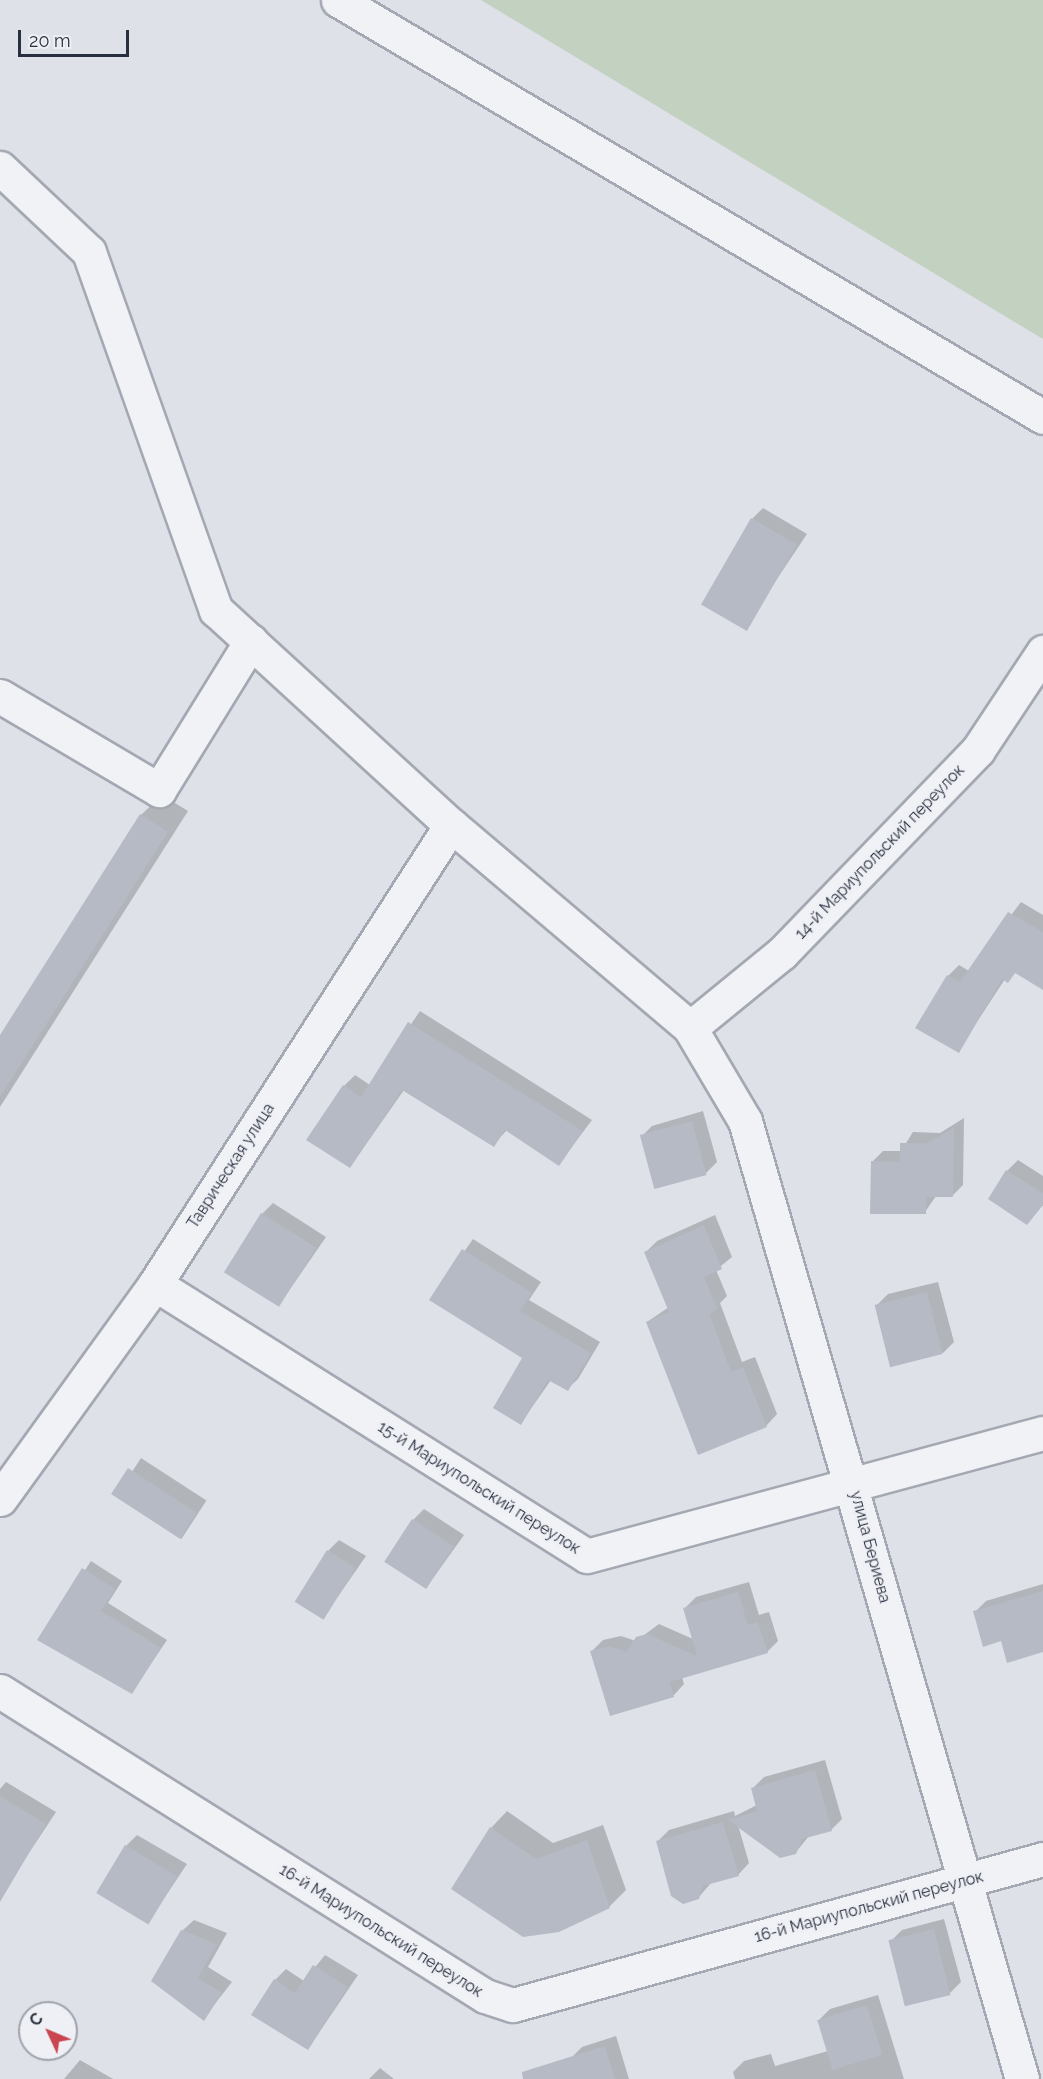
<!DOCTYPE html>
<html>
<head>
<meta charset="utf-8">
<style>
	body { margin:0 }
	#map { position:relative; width:1043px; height:2079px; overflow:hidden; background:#dee1e8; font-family:Raleway,sans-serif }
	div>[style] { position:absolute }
	.green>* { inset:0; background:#c3d1c0 }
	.shadow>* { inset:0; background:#0003; transform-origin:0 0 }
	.building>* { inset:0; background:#b6bac4; transform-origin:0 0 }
	.roads { filter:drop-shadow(2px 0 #a4a8b2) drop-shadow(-2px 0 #a4a8b2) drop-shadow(0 2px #a4a8b2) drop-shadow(0 -2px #a4a8b2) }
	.street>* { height:33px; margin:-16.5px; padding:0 16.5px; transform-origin:16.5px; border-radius:16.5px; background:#f1f2f6 }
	span { translate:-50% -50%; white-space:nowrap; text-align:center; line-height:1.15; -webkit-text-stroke:5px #eef0f5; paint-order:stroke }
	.street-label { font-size:16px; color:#282f3e }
	.north { position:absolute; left:18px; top:2001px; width:60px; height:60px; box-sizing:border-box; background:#eef0f5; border:2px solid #9fa3ac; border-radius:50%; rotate:314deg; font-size:16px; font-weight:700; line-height:24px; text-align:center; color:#282f3e }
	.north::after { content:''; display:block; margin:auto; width:21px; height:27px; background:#cb4551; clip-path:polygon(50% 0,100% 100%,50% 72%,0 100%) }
	.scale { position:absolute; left:18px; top:30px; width:111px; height:27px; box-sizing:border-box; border:3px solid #282f3e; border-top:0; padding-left:8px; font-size:18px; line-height:21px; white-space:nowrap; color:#282f3e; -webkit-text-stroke:4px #eef0f5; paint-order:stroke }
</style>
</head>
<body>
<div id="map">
	<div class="green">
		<div style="clip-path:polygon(481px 0,1043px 0,1043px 339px)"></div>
	</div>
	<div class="shadow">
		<div style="clip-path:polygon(763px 508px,807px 534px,744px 628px,752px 519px)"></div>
		<div style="clip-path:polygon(162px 795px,188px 811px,0 1107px,0 1037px,141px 815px)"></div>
		<div style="clip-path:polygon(1021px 902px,1043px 915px,1043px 978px,1017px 972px,1005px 979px,958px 1051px,948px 976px,959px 965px,969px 971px)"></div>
		<div style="clip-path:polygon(420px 1011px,592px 1120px,559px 1164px,507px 1130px,493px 1145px,404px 1090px,350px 1167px,344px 1086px,355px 1075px,370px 1085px)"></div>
		<div style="clip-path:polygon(703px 1111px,717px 1162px,705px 1174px,641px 1137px,652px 1126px)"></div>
		<div style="clip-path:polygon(964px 1118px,963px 1185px,952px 1196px,936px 1196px,925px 1212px,872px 1162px,883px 1151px,901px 1151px,913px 1132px,940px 1133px)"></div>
		<div style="clip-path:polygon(1018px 1160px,1043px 1176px,1043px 1205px,1027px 1223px,1007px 1171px)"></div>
		<div style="clip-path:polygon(273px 1203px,326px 1237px,279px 1305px,262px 1214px)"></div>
		<div style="clip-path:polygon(715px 1215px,732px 1257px,716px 1270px,727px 1296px,720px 1303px,742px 1362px,755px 1357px,777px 1414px,766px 1426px,647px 1322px,669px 1307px,646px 1252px,657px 1241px)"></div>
		<div style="clip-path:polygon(473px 1239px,541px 1282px,529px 1300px,600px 1342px,578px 1379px,567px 1389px,551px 1380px,521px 1423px,524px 1358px,431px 1299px)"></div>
		<div style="clip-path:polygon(938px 1282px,954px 1342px,943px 1353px,877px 1305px,888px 1294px)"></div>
		<div style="left:141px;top:1458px;width:78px;height:46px;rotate:33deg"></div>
		<div style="clip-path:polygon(424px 1509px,464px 1535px,426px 1588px,413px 1520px)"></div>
		<div style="clip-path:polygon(339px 1540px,366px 1556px,323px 1618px,328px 1551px)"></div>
		<div style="clip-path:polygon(91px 1561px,122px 1581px,108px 1603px,167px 1640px,132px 1692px,39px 1640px)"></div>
		<div style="clip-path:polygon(749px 1582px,759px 1615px,769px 1612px,778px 1641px,767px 1652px,682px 1677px,684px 1684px,673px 1696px,592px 1651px,603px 1640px,621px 1636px,636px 1641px,659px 1624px,693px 1639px,685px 1608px,696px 1597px)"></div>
		<div style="clip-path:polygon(1043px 1584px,1043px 1651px,1002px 1639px,975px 1612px,986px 1601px)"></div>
		<div style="clip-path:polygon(825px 1760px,842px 1819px,831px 1830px,809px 1836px,796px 1852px,738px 1825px,749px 1863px,738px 1875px,711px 1883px,698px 1898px,657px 1842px,669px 1830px,734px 1811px,735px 1816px,757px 1805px,753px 1788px,764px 1777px)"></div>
		<div style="clip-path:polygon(6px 1782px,56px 1812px,15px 1874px,0 1865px,0 1789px)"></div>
		<div style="clip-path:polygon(507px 1811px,553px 1843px,603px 1825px,626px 1890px,609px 1907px,523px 1935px,491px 1828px)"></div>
		<div style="clip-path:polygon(137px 1835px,187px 1864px,149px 1921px,126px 1846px)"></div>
		<div style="clip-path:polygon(944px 1919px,961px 1982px,950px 1993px,891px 1941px,902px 1930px)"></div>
		<div style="clip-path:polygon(194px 1920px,227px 1933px,208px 1967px,232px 1982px,203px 2019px,182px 1931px)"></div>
		<div style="clip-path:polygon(325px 1955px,358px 1975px,308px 2049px,275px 1980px,286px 1969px,304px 1981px)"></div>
		<div style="clip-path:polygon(878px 1995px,904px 2079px,735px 2079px,733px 2072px,744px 2061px,771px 2054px,775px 2066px,828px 2051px,819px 2020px,830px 2009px)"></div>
		<div style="clip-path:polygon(616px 2036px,629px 2079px,578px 2079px,571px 2058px,582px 2047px)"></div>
		<div style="clip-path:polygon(80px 2060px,113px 2079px,64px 2079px)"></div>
		<div style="clip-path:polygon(380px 2068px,394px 2079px,369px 2079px)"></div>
	</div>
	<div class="building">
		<div style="left:751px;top:518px;width:53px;height:100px;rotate:30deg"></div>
		<div style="clip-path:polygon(140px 814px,168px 832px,0 1097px,0 1035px)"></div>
		<div style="clip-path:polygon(1008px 912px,1043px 932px,1043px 990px,1015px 973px,1008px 983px,1002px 979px,959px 1053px,915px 1028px,947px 975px,960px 982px)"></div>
		<div style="clip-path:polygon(408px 1022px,583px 1131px,559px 1166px,505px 1130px,494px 1147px,402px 1090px,350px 1168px,306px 1140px,343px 1085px,361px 1097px)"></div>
		<div style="left:692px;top:1121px;width:56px;height:54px;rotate:75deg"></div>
		<div style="clip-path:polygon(954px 1128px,953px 1197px,926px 1197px,926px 1214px,870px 1214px,871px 1161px,900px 1162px,900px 1143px,927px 1143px)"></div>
		<div style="clip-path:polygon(1006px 1170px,1043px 1193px,1043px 1205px,1027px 1225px,988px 1199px)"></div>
		<div style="left:261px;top:1213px;width:65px;height:70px;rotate:32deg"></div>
		<div style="clip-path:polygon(704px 1225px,722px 1269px,704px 1277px,717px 1308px,710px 1315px,731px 1372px,743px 1367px,767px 1427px,698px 1455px,646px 1322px,669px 1312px,644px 1252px)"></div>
		<div style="clip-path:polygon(462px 1249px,532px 1293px,520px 1311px,591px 1353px,568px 1391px,548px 1380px,521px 1425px,493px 1408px,522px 1358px,429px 1300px)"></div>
		<div style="left:927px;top:1292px;width:64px;height:54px;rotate:76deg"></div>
		<div style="left:128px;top:1468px;width:82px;height:31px;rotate:33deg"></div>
		<div style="left:412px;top:1519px;width:50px;height:51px;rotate:33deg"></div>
		<div style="left:327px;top:1550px;width:34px;height:61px;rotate:32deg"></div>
		<div style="clip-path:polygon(82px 1568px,115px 1589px,101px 1611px,161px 1648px,132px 1694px,37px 1640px)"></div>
		<div style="clip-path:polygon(1043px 1591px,1043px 1652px,1007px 1663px,1001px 1641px,983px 1647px,973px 1611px)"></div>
		<div style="clip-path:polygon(738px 1592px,748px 1625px,758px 1622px,768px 1653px,670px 1682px,674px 1697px,610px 1716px,590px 1651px,609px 1646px,626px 1652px,636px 1637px,647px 1634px,697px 1656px,683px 1608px)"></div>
		<div style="clip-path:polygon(815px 1770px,832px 1831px,802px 1839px,796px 1854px,780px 1858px,728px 1820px,757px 1811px,751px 1788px)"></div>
		<div style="clip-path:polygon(0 1796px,46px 1824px,0 1902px)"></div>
		<div style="clip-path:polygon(723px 1822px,739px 1876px,703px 1886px,699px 1899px,683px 1904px,671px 1896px,656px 1841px)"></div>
		<div style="clip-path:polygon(490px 1827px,536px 1859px,587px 1840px,610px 1908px,559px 1932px,523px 1937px,451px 1889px)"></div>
		<div style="left:125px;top:1845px;width:61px;height:56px;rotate:31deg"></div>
		<div style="left:934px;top:1929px;width:68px;height:47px;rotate:76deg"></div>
		<div style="clip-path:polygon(181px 1930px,217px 1944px,198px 1978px,222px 1993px,204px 2021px,151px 1981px)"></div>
		<div style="clip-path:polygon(313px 1965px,348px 1987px,308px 2050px,251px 2015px,274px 1979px,295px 1993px)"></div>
		<div style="left:867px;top:2005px;width:52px;height:52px;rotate:73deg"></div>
		<div style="clip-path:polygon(605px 2046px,615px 2079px,523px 2079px,522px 2072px)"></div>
	</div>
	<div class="roads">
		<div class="street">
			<div style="left:338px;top:0;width:819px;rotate:30.6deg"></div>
			<div style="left:0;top:168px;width:122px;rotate:43.3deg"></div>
			<div style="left:89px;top:252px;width:380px;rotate:70.5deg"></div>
			<div style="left:216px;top:610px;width:319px;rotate:42.5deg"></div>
			<div style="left:451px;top:825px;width:314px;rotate:40.3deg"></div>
			<div style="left:690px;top:1028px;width:108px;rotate:59.4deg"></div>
			<div style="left:745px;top:1121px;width:997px;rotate:73.87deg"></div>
			<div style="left:0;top:696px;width:185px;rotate:30.6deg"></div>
			<div style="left:159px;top:790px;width:175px;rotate:-58.3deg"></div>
			<div style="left:690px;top:1028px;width:119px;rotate:-39.2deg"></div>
			<div style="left:782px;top:953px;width:282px;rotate:-46deg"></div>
			<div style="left:978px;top:750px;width:118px;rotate:-56.4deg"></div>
			<div style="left:155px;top:1284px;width:510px;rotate:32.2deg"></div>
			<div style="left:587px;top:1556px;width:472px;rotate:-15.1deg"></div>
			<div style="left:0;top:1499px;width:265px;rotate:-54.2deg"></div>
			<div style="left:155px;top:1284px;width:546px;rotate:-57.18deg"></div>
			<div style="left:0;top:1691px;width:573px;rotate:32.16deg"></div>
			<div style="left:485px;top:1996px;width:29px;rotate:18deg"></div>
			<div style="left:513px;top:2005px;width:550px;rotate:-15.4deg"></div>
		</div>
	</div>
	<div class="street-label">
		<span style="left:880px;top:852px;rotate:-46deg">14-й Мариупольский переулок</span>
		<span style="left:231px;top:1166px;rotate:-57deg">Таврическая улица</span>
		<span style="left:479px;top:1488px;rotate:32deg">15-й Мариупольский переулок</span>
		<span style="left:870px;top:1547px;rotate:75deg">улица Бериева</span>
		<span style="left:869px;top:1907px;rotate:-15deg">16-й Мариупольский переулок</span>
		<span style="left:381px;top:1931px;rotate:32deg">16-й Мариупольский переулок</span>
	</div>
	<div class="north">С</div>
	<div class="scale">20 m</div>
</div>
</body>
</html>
